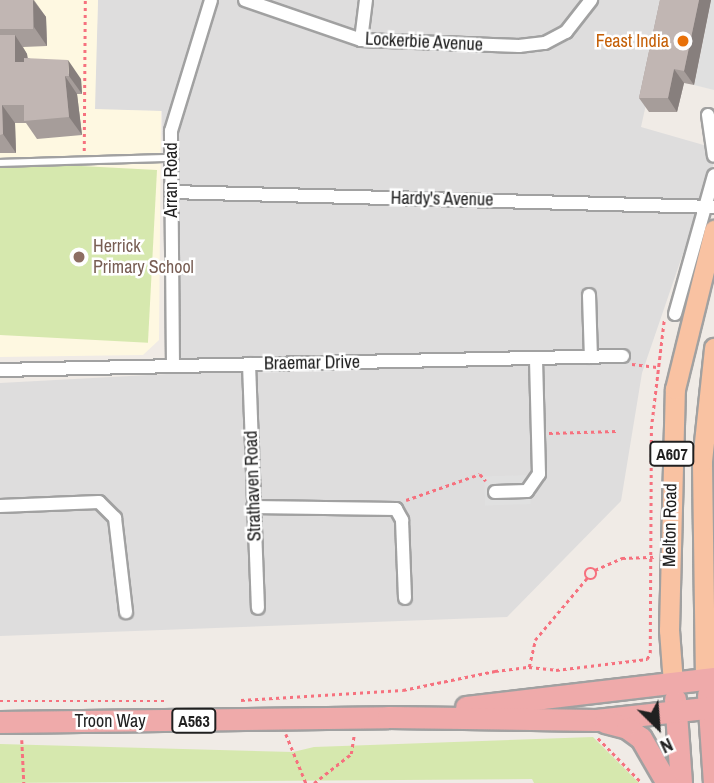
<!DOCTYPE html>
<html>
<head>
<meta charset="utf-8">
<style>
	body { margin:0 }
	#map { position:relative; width:714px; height:783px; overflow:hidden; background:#f0ebe6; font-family:"Archivo Narrow",sans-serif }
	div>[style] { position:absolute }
	.residential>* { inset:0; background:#dedddd }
	.education>* { inset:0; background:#fef8e1 }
	.grass>* { inset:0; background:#d6e8ae; transform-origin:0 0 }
	.parking>* { inset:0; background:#e0e0e0; transform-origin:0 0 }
	.path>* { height:2.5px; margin-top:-1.25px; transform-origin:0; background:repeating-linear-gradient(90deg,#f6717e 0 3.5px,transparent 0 7px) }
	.path>.ring { margin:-1.25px; padding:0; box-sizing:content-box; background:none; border:2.5px solid #f6717e; border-radius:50% }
	.roads { filter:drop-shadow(2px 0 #a1a1a1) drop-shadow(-2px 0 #a1a1a1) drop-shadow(0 2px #a1a1a1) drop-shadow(0 -2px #a1a1a1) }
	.service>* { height:6px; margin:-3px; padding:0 3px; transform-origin:3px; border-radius:3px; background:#fff }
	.minor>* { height:12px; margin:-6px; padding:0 6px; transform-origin:6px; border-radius:6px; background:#fff }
	.primary>* { height:19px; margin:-9.5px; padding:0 9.5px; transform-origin:9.5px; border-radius:9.5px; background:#f9c2a2 }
	.trunk>* { height:21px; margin:-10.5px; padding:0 10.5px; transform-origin:10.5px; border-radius:10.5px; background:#efaaaa }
	.wall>* { inset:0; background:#a69d9a }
	.shaded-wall>* { inset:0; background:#877f7d }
	.building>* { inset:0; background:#c1b6b3; transform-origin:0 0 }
	.dots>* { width:19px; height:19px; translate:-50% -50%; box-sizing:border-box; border:4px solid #fff; border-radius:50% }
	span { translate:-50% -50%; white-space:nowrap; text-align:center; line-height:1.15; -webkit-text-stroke:5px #fff; paint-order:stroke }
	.shield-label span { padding:2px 5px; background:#fff; border:2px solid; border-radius:5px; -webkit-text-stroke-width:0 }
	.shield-label { font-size:16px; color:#202020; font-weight:700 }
	.food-label { font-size:18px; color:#c56008 }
	.right { translate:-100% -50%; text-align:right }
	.street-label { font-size:18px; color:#202020 }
	.education-label { font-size:18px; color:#785e54 }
	.left { translate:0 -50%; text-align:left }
	.north { position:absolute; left:623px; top:692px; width:70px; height:70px; -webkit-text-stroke:5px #fff; paint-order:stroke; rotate:155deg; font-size:19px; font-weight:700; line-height:28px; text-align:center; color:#202020 }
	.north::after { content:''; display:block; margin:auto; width:24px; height:32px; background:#202020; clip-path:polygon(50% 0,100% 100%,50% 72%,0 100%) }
</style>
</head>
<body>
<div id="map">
	<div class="residential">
		<div style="clip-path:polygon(98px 0,669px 0,641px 127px,714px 148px,714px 163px,642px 373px,621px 501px,507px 617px,0 636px,0 383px,167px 374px,162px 111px,94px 110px)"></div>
	</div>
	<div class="education">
		<div style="clip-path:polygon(0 0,98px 0,95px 109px,161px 111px,159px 340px,143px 355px,0 357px)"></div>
	</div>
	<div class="grass">
		<div style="left:157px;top:170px;width:173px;height:157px;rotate:93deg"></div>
		<div style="clip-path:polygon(593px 737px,639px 783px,534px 783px,532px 779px,0 783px,0 744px,293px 752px,314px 747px)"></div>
	</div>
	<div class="parking">
		<div style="clip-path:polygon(711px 0,714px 0,714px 90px,694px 85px)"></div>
		<div style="left:530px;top:475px;width:29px;height:46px;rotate:88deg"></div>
	</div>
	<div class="path">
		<div style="left:84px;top:151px;width:151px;rotate:-89.6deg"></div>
		<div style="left:632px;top:364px;width:25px;rotate:7deg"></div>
		<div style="left:549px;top:433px;width:67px;rotate:-1.7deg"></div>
		<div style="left:406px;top:500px;width:78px;rotate:-19.4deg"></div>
		<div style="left:480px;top:474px;width:9px;rotate:49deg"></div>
		<div class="ring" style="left:585.5px;top:568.5px;width:8.5px;height:8.5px"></div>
		<div style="left:595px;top:570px;width:30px;rotate:-24deg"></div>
		<div style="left:622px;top:558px;width:34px;rotate:-2deg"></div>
		<div style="left:529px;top:667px;width:28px;rotate:-77deg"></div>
		<div style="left:535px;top:640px;width:81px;rotate:-50deg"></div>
		<div style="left:241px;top:700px;width:162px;rotate:-3.5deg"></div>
		<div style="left:403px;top:690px;width:94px;rotate:-11.7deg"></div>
		<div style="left:495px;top:671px;width:34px;rotate:-7deg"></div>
		<div style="left:529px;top:667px;width:27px;rotate:6deg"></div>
		<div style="left:556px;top:670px;width:92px;rotate:-6.9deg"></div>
		<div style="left:647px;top:659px;width:7px;rotate:-63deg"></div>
		<div style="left:650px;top:653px;width:224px;rotate:-89.7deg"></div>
		<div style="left:651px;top:429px;width:110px;rotate:-83.2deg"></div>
		<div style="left:0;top:701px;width:165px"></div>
		<div style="left:286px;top:734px;width:53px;rotate:67.8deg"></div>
		<div style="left:598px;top:738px;width:63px;rotate:45.6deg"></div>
		<div style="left:22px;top:740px;width:43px;rotate:87.3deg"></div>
		<div style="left:314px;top:783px;width:47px;rotate:-38.1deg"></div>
		<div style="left:351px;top:754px;width:20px;rotate:-81deg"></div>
	</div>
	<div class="roads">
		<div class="service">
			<div style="left:0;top:163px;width:170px;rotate:-1.7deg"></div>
		</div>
		<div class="minor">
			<div style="left:245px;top:0;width:123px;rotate:19deg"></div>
			<div style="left:361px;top:40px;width:158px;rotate:2.2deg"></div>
			<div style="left:519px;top:46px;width:26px;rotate:-7deg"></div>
			<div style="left:545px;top:43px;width:24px;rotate:-28deg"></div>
			<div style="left:566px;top:32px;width:41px;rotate:-52deg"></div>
			<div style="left:361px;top:40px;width:40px;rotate:-82.9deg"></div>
			<div style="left:708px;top:115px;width:41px;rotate:81.7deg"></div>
			<div style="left:171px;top:192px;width:543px;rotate:1.58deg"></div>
			<div style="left:589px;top:295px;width:62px;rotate:88.2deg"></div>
			<div style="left:675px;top:314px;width:144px;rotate:-74.3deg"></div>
			<div style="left:249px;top:364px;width:244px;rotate:87.9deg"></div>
			<div style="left:173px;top:366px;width:235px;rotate:-90.5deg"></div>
			<div style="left:171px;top:131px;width:137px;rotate:-73deg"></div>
			<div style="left:0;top:370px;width:623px;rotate:-1.29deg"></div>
			<div style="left:495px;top:492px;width:32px;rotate:-2deg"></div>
			<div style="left:527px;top:491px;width:21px;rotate:-55deg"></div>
			<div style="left:539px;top:474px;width:116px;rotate:-91.5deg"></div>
			<div style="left:0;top:506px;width:99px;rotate:-2.3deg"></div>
			<div style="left:99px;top:502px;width:23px;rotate:45deg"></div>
			<div style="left:115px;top:518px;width:95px;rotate:83.3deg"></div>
			<div style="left:253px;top:507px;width:143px;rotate:0.8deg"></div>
			<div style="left:396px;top:509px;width:13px;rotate:61deg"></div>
			<div style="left:402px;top:520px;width:78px;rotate:87.8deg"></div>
		</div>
		<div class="primary">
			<div style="left:705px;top:679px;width:218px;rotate:-90.8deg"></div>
			<div style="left:702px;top:461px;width:114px;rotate:-83.9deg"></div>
			<div style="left:673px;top:683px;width:53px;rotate:-94.3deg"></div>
			<div style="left:669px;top:630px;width:241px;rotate:-88.6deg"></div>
			<div style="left:675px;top:389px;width:164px;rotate:-76.2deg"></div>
		</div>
		<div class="trunk">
			<div style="left:708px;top:695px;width:88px;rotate:86.1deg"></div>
			<div style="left:675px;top:699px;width:84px;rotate:85.9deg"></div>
			<div style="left:466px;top:707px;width:250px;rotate:-6.7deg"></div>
			<div style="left:0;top:722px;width:388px;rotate:-0.7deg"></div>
			<div style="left:388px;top:717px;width:208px;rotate:0.8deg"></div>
			<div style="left:596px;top:720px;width:119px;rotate:-6.3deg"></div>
			<div style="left:605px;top:722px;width:23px;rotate:15deg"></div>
			<div style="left:627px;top:728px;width:17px;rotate:36deg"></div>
			<div style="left:641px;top:738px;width:52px;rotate:60deg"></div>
		</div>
	</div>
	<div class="wall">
		<div style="clip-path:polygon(0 0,34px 0,46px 17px,47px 46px,23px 47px,27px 54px,28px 58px,81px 79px,82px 94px,77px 94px,82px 135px,37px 139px,26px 123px,15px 123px,16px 153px,0 153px)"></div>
		<div style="clip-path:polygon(660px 0,711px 0,694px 85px,684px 83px,677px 112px,649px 112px,639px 98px)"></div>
	</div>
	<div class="shaded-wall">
		<div style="clip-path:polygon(33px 0,46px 17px,47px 46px,34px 27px)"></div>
		<div style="clip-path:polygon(699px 0,711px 0,694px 85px,684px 71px)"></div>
		<div style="clip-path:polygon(15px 35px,27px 54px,28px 81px,15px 62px)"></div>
		<div style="clip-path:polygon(68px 60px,81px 79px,82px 94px,69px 76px)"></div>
		<div style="clip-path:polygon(674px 69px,684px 83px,677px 112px,668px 98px)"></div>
		<div style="clip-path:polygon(65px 76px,77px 94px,82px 135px,69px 117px)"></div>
		<div style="clip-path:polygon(2px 105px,15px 123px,16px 153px,3px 134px)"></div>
	</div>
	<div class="building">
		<div style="left:0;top:0;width:33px;height:29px"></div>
		<div style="clip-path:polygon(660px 0,699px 0,684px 71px,674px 69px,668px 98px,639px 98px)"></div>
		<div style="clip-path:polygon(0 35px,15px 35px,15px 62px,24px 62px,24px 58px,68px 60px,69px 76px,65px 76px,69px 117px,24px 121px,24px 105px,2px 105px,3px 134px,0 135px)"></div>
	</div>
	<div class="dots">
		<div style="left:683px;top:41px;background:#e8710a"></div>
		<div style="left:79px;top:257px;background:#8d6e63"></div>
	</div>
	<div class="shield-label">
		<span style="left:672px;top:454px">A607</span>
		<span style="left:194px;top:721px">A563</span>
	</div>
	<div class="food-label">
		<span class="right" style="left:669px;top:41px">Feast India</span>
	</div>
	<div class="street-label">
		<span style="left:424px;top:42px;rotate:3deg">Lockerbie Avenue</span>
		<span style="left:171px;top:180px;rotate:-90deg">Arran Road</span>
		<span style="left:442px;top:199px;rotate:1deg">Hardy's Avenue</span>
		<span style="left:312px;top:363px;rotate:-1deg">Braemar Drive</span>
		<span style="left:253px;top:486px;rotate:-92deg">Strathaven Road</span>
		<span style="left:670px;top:525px;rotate:-89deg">Melton Road</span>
		<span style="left:110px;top:721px">Troon Way</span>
	</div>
	<div class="education-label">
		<span class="left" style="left:93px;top:257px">Herrick<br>Primary School</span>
	</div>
	<div class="north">N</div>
</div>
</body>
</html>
